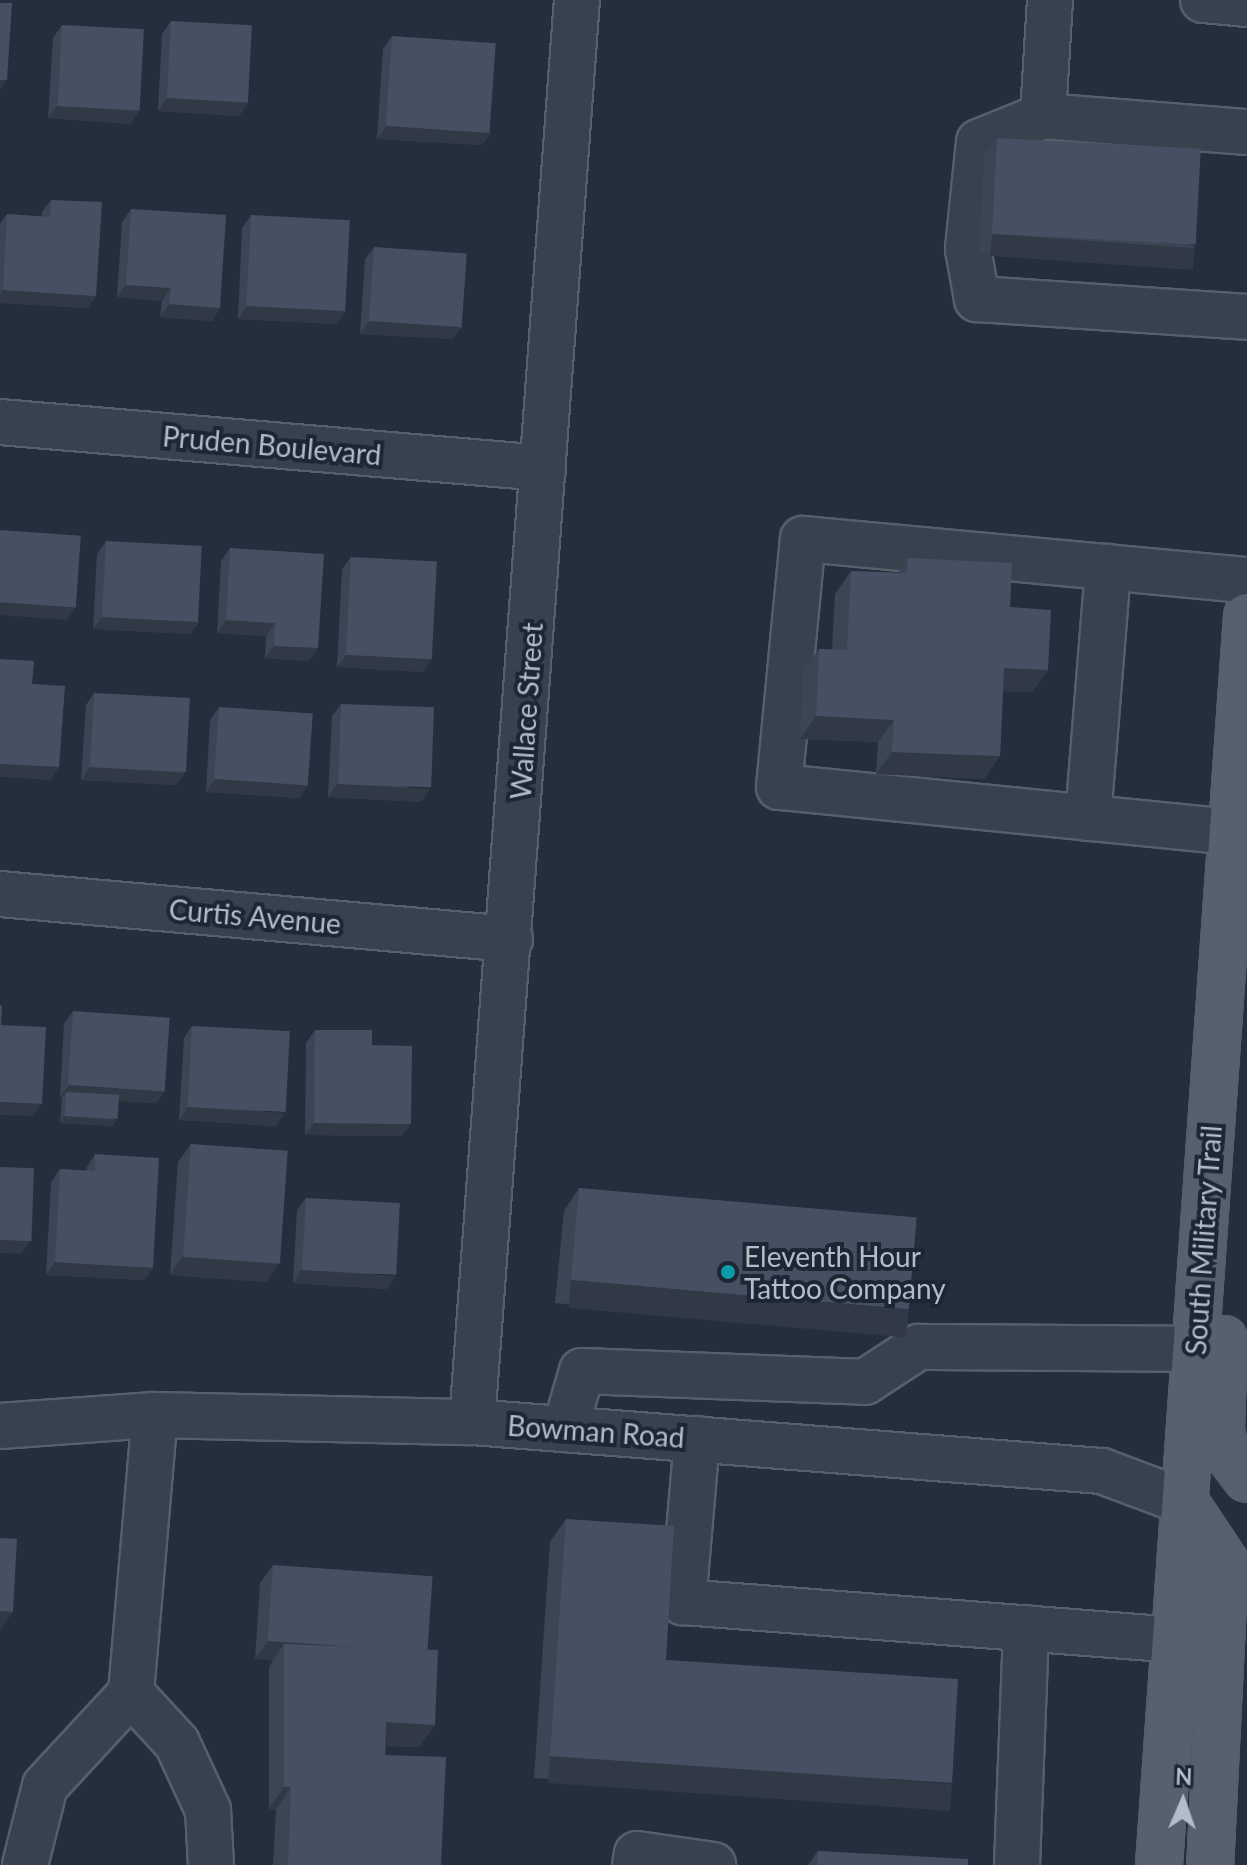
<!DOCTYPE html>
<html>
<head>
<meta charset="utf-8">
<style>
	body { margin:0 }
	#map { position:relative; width:1247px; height:1865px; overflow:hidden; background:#242f3e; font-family:Lato,sans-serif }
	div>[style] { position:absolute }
	.roads { filter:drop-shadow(2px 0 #565f6c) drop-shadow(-2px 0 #565f6c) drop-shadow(0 2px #565f6c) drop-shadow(0 -2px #565f6c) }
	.minor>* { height:44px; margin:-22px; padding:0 22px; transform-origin:22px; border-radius:22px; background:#38414e }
	.major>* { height:44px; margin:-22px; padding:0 22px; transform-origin:22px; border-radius:22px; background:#56606e }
	.wall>* { inset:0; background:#3b4654 }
	.shaded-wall>* { inset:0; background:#303945; transform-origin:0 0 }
	.building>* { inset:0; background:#455162; transform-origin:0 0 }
	.dots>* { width:22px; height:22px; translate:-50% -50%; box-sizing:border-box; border:4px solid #1d2633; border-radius:50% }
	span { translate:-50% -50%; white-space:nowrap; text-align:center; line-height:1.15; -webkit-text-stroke:8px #1d2633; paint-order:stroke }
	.street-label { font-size:28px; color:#b4bcc9 }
	.poi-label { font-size:28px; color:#b4bcc9 }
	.left { translate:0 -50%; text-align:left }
	.north { position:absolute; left:1143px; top:1761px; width:80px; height:80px; -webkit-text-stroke:6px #1d2633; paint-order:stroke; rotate:2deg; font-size:22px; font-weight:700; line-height:32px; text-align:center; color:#b4bcc9 }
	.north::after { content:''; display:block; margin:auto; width:28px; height:36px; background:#b4bcc9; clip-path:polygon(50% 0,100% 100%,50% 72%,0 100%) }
</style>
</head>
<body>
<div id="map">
	<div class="roads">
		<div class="minor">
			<div style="left:1050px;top:0;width:116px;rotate:93.5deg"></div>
			<div style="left:1043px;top:116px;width:205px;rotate:4.5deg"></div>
			<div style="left:1203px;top:0;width:44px;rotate:5.2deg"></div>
			<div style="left:1043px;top:116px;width:69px;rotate:157.9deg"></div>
			<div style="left:979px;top:142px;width:108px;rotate:95.9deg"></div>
			<div style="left:968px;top:249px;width:51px;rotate:79.8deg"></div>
			<div style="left:977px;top:299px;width:271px;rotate:3.8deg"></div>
			<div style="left:0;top:422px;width:545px;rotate:4.84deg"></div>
			<div style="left:1088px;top:818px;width:252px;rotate:-85.4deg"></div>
			<div style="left:1231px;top:832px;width:454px;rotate:-174.3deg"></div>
			<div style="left:779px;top:787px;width:249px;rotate:-84.5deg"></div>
			<div style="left:803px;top:539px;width:446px;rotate:5.3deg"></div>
			<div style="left:0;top:894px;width:512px;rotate:5.04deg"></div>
			<div style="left:472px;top:1422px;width:1426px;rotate:-85.78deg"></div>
			<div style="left:0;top:1426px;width:155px;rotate:-4.1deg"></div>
			<div style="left:155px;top:1415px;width:317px;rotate:1.3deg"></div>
			<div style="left:472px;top:1422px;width:632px;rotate:4.45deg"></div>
			<div style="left:1102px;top:1471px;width:89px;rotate:20.5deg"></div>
			<div style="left:565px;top:1429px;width:60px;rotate:-73.7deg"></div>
			<div style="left:582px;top:1371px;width:283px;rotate:2.2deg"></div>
			<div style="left:865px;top:1382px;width:64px;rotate:-33.4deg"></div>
			<div style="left:918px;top:1347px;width:277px;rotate:0.4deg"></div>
			<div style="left:697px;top:1439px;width:164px;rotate:94.9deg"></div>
			<div style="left:683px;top:1602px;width:493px;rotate:4.4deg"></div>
			<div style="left:131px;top:1693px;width:68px;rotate:47.4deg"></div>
			<div style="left:177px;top:1743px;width:74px;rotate:65.2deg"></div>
			<div style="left:208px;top:1810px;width:55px;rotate:86.9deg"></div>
			<div style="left:25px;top:1865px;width:81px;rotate:-75.8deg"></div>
			<div style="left:45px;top:1786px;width:127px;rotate:-47.2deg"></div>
			<div style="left:131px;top:1693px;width:279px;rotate:-85.1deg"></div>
			<div style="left:635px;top:1865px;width:11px;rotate:-80deg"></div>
			<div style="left:637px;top:1854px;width:77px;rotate:8.2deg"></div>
			<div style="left:1017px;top:1865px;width:237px;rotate:-87.8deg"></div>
		</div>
		<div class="major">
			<div style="left:1224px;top:1339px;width:91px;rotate:91.9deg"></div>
			<div style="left:1221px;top:1430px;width:20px;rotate:79deg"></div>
			<div style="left:1225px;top:1450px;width:36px;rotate:53deg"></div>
			<div style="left:1185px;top:1502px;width:72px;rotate:56.3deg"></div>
			<div style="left:1225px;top:1562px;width:303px;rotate:92.8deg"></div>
			<div style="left:1159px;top:1865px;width:1252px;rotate:-85.97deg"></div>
		</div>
	</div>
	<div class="wall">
		<div style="clip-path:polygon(171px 21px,248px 103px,239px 116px,158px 111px,162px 34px)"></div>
		<div style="clip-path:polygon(62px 25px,139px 111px,130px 124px,48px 118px,53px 38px)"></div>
		<div style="clip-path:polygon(392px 36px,482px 145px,377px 139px,383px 49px)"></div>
		<div style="clip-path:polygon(997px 138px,1195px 247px,1182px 265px,979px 252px,984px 156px)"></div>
		<div style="clip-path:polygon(51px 200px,96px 296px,87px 308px,0 303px,0 224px,7px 214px,42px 217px,42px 212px)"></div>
		<div style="clip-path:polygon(131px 209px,220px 308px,212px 321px,160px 317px,162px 301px,117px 297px,122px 222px)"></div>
		<div style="clip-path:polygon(251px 215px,346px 311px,337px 324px,238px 319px,242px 228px)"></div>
		<div style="clip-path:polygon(374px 247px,462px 327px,453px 339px,360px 334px,365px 259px)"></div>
		<div style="clip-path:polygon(106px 541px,199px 622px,190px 634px,93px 629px,97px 554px)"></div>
		<div style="clip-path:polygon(230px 548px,309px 661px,265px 658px,266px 636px,217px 633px,221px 561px)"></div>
		<div style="clip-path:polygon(351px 557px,424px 672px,337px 667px,342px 569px)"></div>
		<div style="clip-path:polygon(908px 558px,1010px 607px,1048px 670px,1032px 692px,1003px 691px,1000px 756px,984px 779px,876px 774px,878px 742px,800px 739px,803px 672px,819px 649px,832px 650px,835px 594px,851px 571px,898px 573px)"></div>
		<div style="clip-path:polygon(94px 693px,185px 773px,176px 785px,81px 780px,86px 705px)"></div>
		<div style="clip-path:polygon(341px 704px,421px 802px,328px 797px,332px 716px)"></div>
		<div style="clip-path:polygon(219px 707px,300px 798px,206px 792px,210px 720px)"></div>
		<div style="clip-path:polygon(73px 1011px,165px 1091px,156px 1103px,119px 1101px,113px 1126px,60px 1123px,62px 1098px,60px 1097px,64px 1024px)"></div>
		<div style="clip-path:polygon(192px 1026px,276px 1126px,179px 1120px,184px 1038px)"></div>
		<div style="clip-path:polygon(315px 1030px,372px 1045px,402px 1136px,305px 1135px,306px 1043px)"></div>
		<div style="clip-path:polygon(191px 1144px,279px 1264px,266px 1282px,170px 1275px,178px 1162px)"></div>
		<div style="clip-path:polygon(95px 1154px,144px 1280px,46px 1275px,51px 1182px,60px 1169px,86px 1171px,87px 1167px)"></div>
		<div style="clip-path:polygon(579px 1188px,893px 1333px,555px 1303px,564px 1211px)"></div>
		<div style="clip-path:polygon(306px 1198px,387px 1289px,293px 1283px,297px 1210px)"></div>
		<div style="clip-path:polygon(566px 1519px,666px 1660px,936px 1806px,534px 1778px,550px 1542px)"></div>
		<div style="clip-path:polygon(273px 1565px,428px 1650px,435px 1725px,419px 1747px,386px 1746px,385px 1755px,441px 1865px,273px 1865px,276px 1810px,269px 1809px,269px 1667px,273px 1660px,255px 1659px,260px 1583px)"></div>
		<div style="clip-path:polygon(818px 1851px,968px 1865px,808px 1865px)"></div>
	</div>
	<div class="shaded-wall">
		<div style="clip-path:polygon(0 80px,7px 80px,0 90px)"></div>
		<div style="clip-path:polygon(167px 98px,248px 103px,239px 116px,158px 111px)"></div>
		<div style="clip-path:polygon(57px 106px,139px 111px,130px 124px,48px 118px)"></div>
		<div style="clip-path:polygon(386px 126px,491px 133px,482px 145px,377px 139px)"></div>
		<div style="left:992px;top:234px;width:203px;height:22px;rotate:4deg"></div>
		<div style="clip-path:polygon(126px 285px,171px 288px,162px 301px,117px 297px)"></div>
		<div style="clip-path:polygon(3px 290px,96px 296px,87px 308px,0 303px,0 294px)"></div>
		<div style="clip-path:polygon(169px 304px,220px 308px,212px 321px,160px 317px)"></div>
		<div style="clip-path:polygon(247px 306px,346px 311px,337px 324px,238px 319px)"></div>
		<div style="clip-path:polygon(369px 321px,462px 327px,453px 339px,360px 334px)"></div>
		<div style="clip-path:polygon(0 602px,76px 607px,67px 620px,0 615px)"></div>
		<div style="clip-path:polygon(102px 617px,199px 622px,190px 634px,93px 629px)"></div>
		<div style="clip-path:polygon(226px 620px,275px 623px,266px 636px,217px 633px)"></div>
		<div style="clip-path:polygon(274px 646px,318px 648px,309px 661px,265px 658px)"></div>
		<div style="clip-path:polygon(346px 655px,432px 659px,424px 672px,337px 667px)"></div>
		<div style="clip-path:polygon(1004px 668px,1048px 670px,1032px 692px,988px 691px)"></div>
		<div style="clip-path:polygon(816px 716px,894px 720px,878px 742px,800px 739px)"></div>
		<div style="clip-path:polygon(892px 752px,1000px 756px,984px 779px,876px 774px)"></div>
		<div style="clip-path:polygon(0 764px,59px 767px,50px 780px,0 777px)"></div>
		<div style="clip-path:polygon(90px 767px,185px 773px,176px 785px,81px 780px)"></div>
		<div style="clip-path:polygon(215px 779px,308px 785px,300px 798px,206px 792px)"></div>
		<div style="clip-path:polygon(337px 784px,430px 789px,421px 802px,328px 797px)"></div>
		<div style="clip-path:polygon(69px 1085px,165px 1091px,156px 1103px,65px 1098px,66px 1092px,62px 1098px,60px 1097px)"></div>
		<div style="clip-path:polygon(0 1102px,42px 1104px,33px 1116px,0 1115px)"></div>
		<div style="clip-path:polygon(188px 1107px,285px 1113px,276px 1126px,179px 1120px)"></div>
		<div style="clip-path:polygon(64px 1116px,117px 1120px,113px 1126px,60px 1123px)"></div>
		<div style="clip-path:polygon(314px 1123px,411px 1124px,402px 1136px,305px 1135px)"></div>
		<div style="clip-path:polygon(0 1240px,30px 1241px,21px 1254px,0 1253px)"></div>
		<div style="clip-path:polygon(182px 1257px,279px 1264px,266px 1282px,170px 1275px)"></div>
		<div style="clip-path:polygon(55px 1262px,153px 1268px,144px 1280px,46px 1275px)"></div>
		<div style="clip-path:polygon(301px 1270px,396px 1276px,387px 1289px,293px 1283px)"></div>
		<div style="left:571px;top:1280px;width:339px;height:28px;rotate:5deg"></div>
		<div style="clip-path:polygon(0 1611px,13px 1612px,0 1630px)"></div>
		<div style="clip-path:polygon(268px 1641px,428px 1651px,284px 1644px,273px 1660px,255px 1659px)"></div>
		<div style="clip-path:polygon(386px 1722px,435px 1725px,419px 1747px,370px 1745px)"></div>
		<div style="left:550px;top:1756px;width:403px;height:27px;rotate:4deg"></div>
		<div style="clip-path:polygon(284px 1787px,291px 1787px,276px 1810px,269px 1809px)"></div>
	</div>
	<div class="building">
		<div style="clip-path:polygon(0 3px,12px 3px,7px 80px,0 80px)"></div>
		<div style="left:171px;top:21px;width:81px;height:77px;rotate:3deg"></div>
		<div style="left:62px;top:25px;width:82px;height:81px;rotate:3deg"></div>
		<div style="left:392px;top:36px;width:104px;height:90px;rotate:4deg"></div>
		<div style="left:997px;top:138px;width:204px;height:96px;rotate:3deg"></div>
		<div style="clip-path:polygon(51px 200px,102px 202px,96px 296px,3px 290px,7px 214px,50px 217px)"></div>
		<div style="clip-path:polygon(131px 209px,226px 215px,220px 308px,169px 304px,171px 288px,126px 285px)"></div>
		<div style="left:251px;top:215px;width:99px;height:91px;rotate:3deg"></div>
		<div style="left:374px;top:247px;width:93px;height:74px;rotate:4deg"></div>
		<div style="left:0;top:530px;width:81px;height:72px;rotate:4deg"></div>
		<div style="left:106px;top:541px;width:96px;height:76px;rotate:3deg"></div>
		<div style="clip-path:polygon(230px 548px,324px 554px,318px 648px,274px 646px,275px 623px,226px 620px)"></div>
		<div style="left:351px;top:557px;width:86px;height:98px;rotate:3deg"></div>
		<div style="clip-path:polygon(908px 558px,1012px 563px,1010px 607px,1051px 610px,1048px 670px,1004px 668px,1000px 756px,892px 752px,894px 720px,816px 716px,819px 649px,847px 650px,851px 571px,907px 573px)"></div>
		<div style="clip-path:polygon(0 659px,34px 661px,32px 684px,65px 686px,59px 767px,0 764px)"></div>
		<div style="left:94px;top:693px;width:96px;height:74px;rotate:3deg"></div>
		<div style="left:341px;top:704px;width:93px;height:80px;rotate:2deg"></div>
		<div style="left:219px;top:707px;width:94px;height:72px;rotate:4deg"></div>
		<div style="clip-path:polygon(0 1005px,2px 1006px,1px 1025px,46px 1027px,42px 1104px,0 1102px)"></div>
		<div style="left:73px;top:1011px;width:97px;height:74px;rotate:4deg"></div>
		<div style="left:192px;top:1026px;width:98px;height:81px;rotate:3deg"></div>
		<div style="clip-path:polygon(315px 1030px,372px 1030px,372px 1045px,412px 1046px,411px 1124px,314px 1123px)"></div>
		<div style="left:66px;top:1092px;width:53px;height:24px;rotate:3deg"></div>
		<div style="left:191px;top:1144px;width:97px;height:113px;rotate:4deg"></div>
		<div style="clip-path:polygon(95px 1154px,159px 1158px,153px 1268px,55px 1262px,60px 1169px,95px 1171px)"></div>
		<div style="left:0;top:1167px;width:34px;height:73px;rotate:2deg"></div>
		<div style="left:579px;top:1188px;width:339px;height:92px;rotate:5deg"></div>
		<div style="left:306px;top:1198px;width:94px;height:72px;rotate:3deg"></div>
		<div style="clip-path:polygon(566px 1519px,674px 1526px,666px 1660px,958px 1679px,952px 1783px,550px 1756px)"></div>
		<div style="clip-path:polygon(0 1538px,17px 1539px,13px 1612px,0 1611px)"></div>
		<div style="left:273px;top:1565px;width:160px;height:76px;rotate:4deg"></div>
		<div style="clip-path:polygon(284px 1644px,438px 1650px,435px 1725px,386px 1722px,385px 1755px,446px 1757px,441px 1865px,288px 1865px,291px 1787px,284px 1787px)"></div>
		<div style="clip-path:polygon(818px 1851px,968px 1859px,968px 1865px,817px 1865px)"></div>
	</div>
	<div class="dots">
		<div style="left:728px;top:1272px;background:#0f9aa8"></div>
	</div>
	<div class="street-label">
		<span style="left:272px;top:445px;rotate:5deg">Pruden Boulevard</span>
		<span style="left:526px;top:711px;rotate:-86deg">Wallace Street</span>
		<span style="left:255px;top:916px;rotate:5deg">Curtis Avenue</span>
		<span style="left:1203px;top:1240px;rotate:-86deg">South Military Trail</span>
		<span style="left:596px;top:1431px;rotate:4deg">Bowman Road</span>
	</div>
	<div class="poi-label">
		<span class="left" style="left:744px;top:1272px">Eleventh Hour<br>Tattoo Company</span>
	</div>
	<div class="north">N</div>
</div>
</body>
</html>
